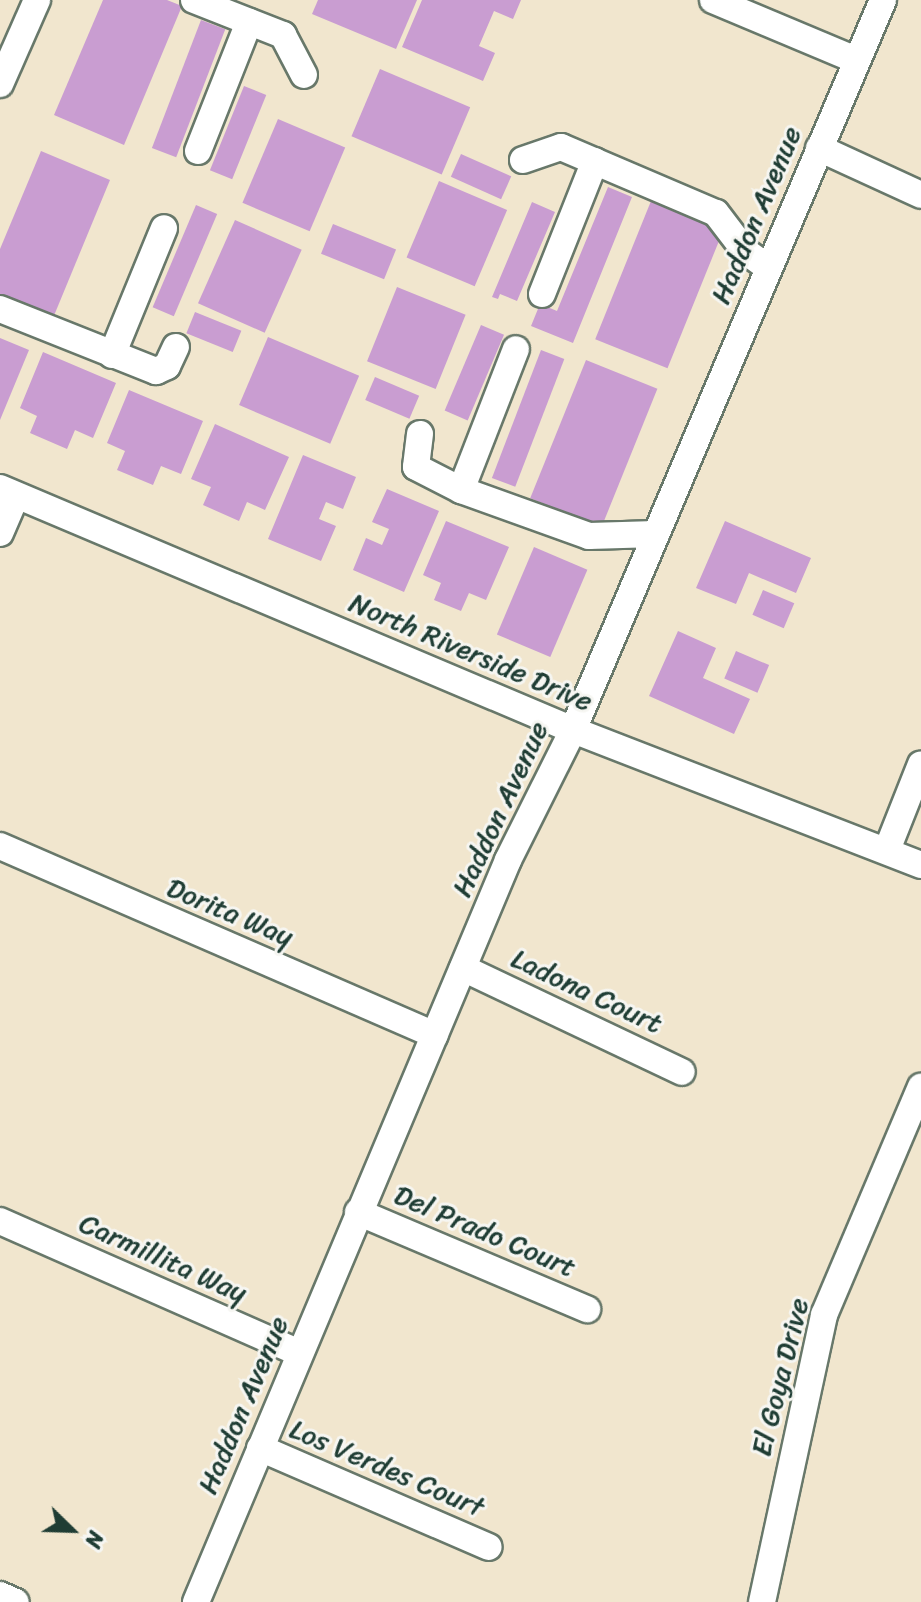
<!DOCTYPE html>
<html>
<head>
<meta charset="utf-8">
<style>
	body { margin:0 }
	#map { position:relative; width:921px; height:1602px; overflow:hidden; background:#f1e6ce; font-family:Sriracha,sans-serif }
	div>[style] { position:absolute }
	.building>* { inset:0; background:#c99dd1; transform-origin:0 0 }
	.roads { filter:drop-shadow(2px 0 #68786a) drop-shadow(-2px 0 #68786a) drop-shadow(0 2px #68786a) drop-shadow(0 -2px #68786a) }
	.minor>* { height:26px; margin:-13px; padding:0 13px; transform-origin:13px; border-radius:13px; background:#fff }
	span { translate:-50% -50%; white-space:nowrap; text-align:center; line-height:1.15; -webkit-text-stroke:6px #f6f6f2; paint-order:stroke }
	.street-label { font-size:28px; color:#1f3d34 }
	.north { position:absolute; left:32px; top:1490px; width:80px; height:80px; -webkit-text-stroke:6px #f6f6f2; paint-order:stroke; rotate:113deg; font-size:22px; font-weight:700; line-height:32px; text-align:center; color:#1f3d34 }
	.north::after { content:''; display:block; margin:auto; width:28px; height:36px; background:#1f3d34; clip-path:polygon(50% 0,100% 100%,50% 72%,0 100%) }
</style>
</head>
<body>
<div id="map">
	<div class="building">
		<div style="clip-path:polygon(103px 0,167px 0,182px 6px,124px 145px,54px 115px)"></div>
		<div style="clip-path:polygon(318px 0,417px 0,396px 49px,312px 14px)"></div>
		<div style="clip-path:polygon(422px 0,521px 0,513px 19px,494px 11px,479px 46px,495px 53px,483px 81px,402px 47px)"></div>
		<div style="left:201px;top:20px;width:26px;height:137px;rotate:21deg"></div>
		<div style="left:380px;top:69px;width:98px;height:73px;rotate:23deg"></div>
		<div style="left:244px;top:86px;width:24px;height:91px;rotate:22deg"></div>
		<div style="left:278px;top:119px;width:73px;height:91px;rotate:23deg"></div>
		<div style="clip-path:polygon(41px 151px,110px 180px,53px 318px,0 296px,0 249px)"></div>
		<div style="left:461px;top:154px;width:55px;height:25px;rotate:24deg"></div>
		<div style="left:439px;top:181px;width:74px;height:83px;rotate:23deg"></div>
		<div style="clip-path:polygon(608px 187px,632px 197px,573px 343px,531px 326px,540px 304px,557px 311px)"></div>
		<div style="left:651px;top:201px;width:78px;height:149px;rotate:22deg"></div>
		<div style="clip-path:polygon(532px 202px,555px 212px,517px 301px,500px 294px,498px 299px,492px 297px)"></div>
		<div style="left:196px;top:205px;width:23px;height:111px;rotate:23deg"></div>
		<div style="left:235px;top:220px;width:73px;height:91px;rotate:24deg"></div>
		<div style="left:333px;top:224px;width:68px;height:32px;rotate:22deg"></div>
		<div style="left:397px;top:287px;width:74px;height:80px;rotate:22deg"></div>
		<div style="left:195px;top:312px;width:50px;height:23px;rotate:22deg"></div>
		<div style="left:481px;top:325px;width:25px;height:93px;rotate:23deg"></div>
		<div style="left:268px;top:337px;width:99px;height:74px;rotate:23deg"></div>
		<div style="clip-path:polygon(0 338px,29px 350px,0 420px)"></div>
		<div style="left:541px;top:350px;width:25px;height:137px;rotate:21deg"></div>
		<div style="clip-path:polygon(43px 352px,116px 383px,93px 438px,75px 430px,67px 449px,30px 433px,37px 416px,20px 408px)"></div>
		<div style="left:586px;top:360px;width:77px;height:149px;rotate:22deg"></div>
		<div style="left:375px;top:377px;width:48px;height:25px;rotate:23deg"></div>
		<div style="clip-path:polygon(129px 390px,203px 421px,181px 474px,161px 466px,153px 485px,117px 470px,125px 451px,107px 443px)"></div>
		<div style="clip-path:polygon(215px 424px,289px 457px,265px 510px,247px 502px,239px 521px,203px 505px,211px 487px,191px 479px)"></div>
		<div style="clip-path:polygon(303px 455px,356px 477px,343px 509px,326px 502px,319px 519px,336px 526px,321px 561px,268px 539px)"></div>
		<div style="clip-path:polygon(387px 489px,439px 511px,404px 592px,353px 570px,366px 538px,382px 545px,389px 529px,372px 522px)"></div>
		<div style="clip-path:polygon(446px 521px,509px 547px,486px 600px,469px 593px,461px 611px,434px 600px,441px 583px,423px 575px)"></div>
		<div style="clip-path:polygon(725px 521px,811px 558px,796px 593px,749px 573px,736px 604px,696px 588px)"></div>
		<div style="left:534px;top:547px;width:58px;height:95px;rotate:23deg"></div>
		<div style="left:763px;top:590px;width:34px;height:27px;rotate:23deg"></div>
		<div style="clip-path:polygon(678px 631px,716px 648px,703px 678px,750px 699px,734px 734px,649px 696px)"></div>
		<div style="left:736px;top:651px;width:36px;height:30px;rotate:23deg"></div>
	</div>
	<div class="roads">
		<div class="minor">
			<div style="left:194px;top:0;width:96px;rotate:21.5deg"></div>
			<div style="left:283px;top:35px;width:45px;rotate:62.3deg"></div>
			<div style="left:713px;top:0;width:155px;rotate:22.8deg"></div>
			<div style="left:0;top:84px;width:92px;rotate:-66.2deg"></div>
			<div style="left:819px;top:148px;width:112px;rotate:24.7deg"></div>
			<div style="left:198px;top:151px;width:139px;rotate:-68.4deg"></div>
			<div style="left:523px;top:160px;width:40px;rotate:-18.9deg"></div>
			<div style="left:561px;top:147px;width:168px;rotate:23.1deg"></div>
			<div style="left:716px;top:213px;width:48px;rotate:52.7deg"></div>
			<div style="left:745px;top:251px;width:29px;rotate:36deg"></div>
			<div style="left:542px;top:294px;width:143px;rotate:-68.3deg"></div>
			<div style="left:0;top:309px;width:168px;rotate:21.7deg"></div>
			<div style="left:156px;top:371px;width:12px;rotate:-24deg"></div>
			<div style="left:167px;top:366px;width:21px;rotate:-65deg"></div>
			<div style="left:112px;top:355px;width:137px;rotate:-67.7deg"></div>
			<div style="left:420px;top:434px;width:33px;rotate:97deg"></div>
			<div style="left:416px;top:467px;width:51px;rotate:27.1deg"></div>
			<div style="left:461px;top:490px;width:136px;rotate:19.8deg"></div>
			<div style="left:589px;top:536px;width:67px;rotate:-1.7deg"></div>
			<div style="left:0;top:488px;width:622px;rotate:22.9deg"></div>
			<div style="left:573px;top:730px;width:373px;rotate:21.2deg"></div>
			<div style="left:461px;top:490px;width:151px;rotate:-68.7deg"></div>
			<div style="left:0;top:533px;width:40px;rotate:-66.6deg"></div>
			<div style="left:0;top:846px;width:474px;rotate:23.5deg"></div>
			<div style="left:887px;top:850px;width:92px;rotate:-68.4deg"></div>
			<div style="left:463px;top:968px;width:242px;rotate:25.4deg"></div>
			<div style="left:358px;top:1212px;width:249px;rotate:23deg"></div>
			<div style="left:0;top:1221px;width:327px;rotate:23.8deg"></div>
			<div style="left:260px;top:1448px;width:249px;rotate:23.4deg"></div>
			<div style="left:0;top:1595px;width:17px;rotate:24deg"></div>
			<div style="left:196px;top:1602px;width:805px;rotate:-67.19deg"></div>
			<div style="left:508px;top:860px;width:145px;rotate:-63.4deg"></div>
			<div style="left:573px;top:730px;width:793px;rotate:-66.99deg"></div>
			<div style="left:762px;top:1602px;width:294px;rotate:-77.8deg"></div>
			<div style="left:824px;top:1315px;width:248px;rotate:-67deg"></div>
		</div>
	</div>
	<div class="street-label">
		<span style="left:756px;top:215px;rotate:-67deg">Haddon Avenue</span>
		<span style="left:471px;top:652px;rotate:23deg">North Riverside Drive</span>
		<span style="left:500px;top:809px;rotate:-65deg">Haddon Avenue</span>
		<span style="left:230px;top:912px;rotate:23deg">Dorita Way</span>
		<span style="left:587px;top:991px;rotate:25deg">Ladona Court</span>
		<span style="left:485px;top:1231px;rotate:23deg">Del Prado Court</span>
		<span style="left:163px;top:1258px;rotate:24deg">Carmillita Way</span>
		<span style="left:780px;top:1377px;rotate:-76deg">El Goya Drive</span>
		<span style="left:243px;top:1405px;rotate:-67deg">Haddon Avenue</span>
		<span style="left:387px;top:1468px;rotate:23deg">Los Verdes Court</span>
	</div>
	<div class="north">N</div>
</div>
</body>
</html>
